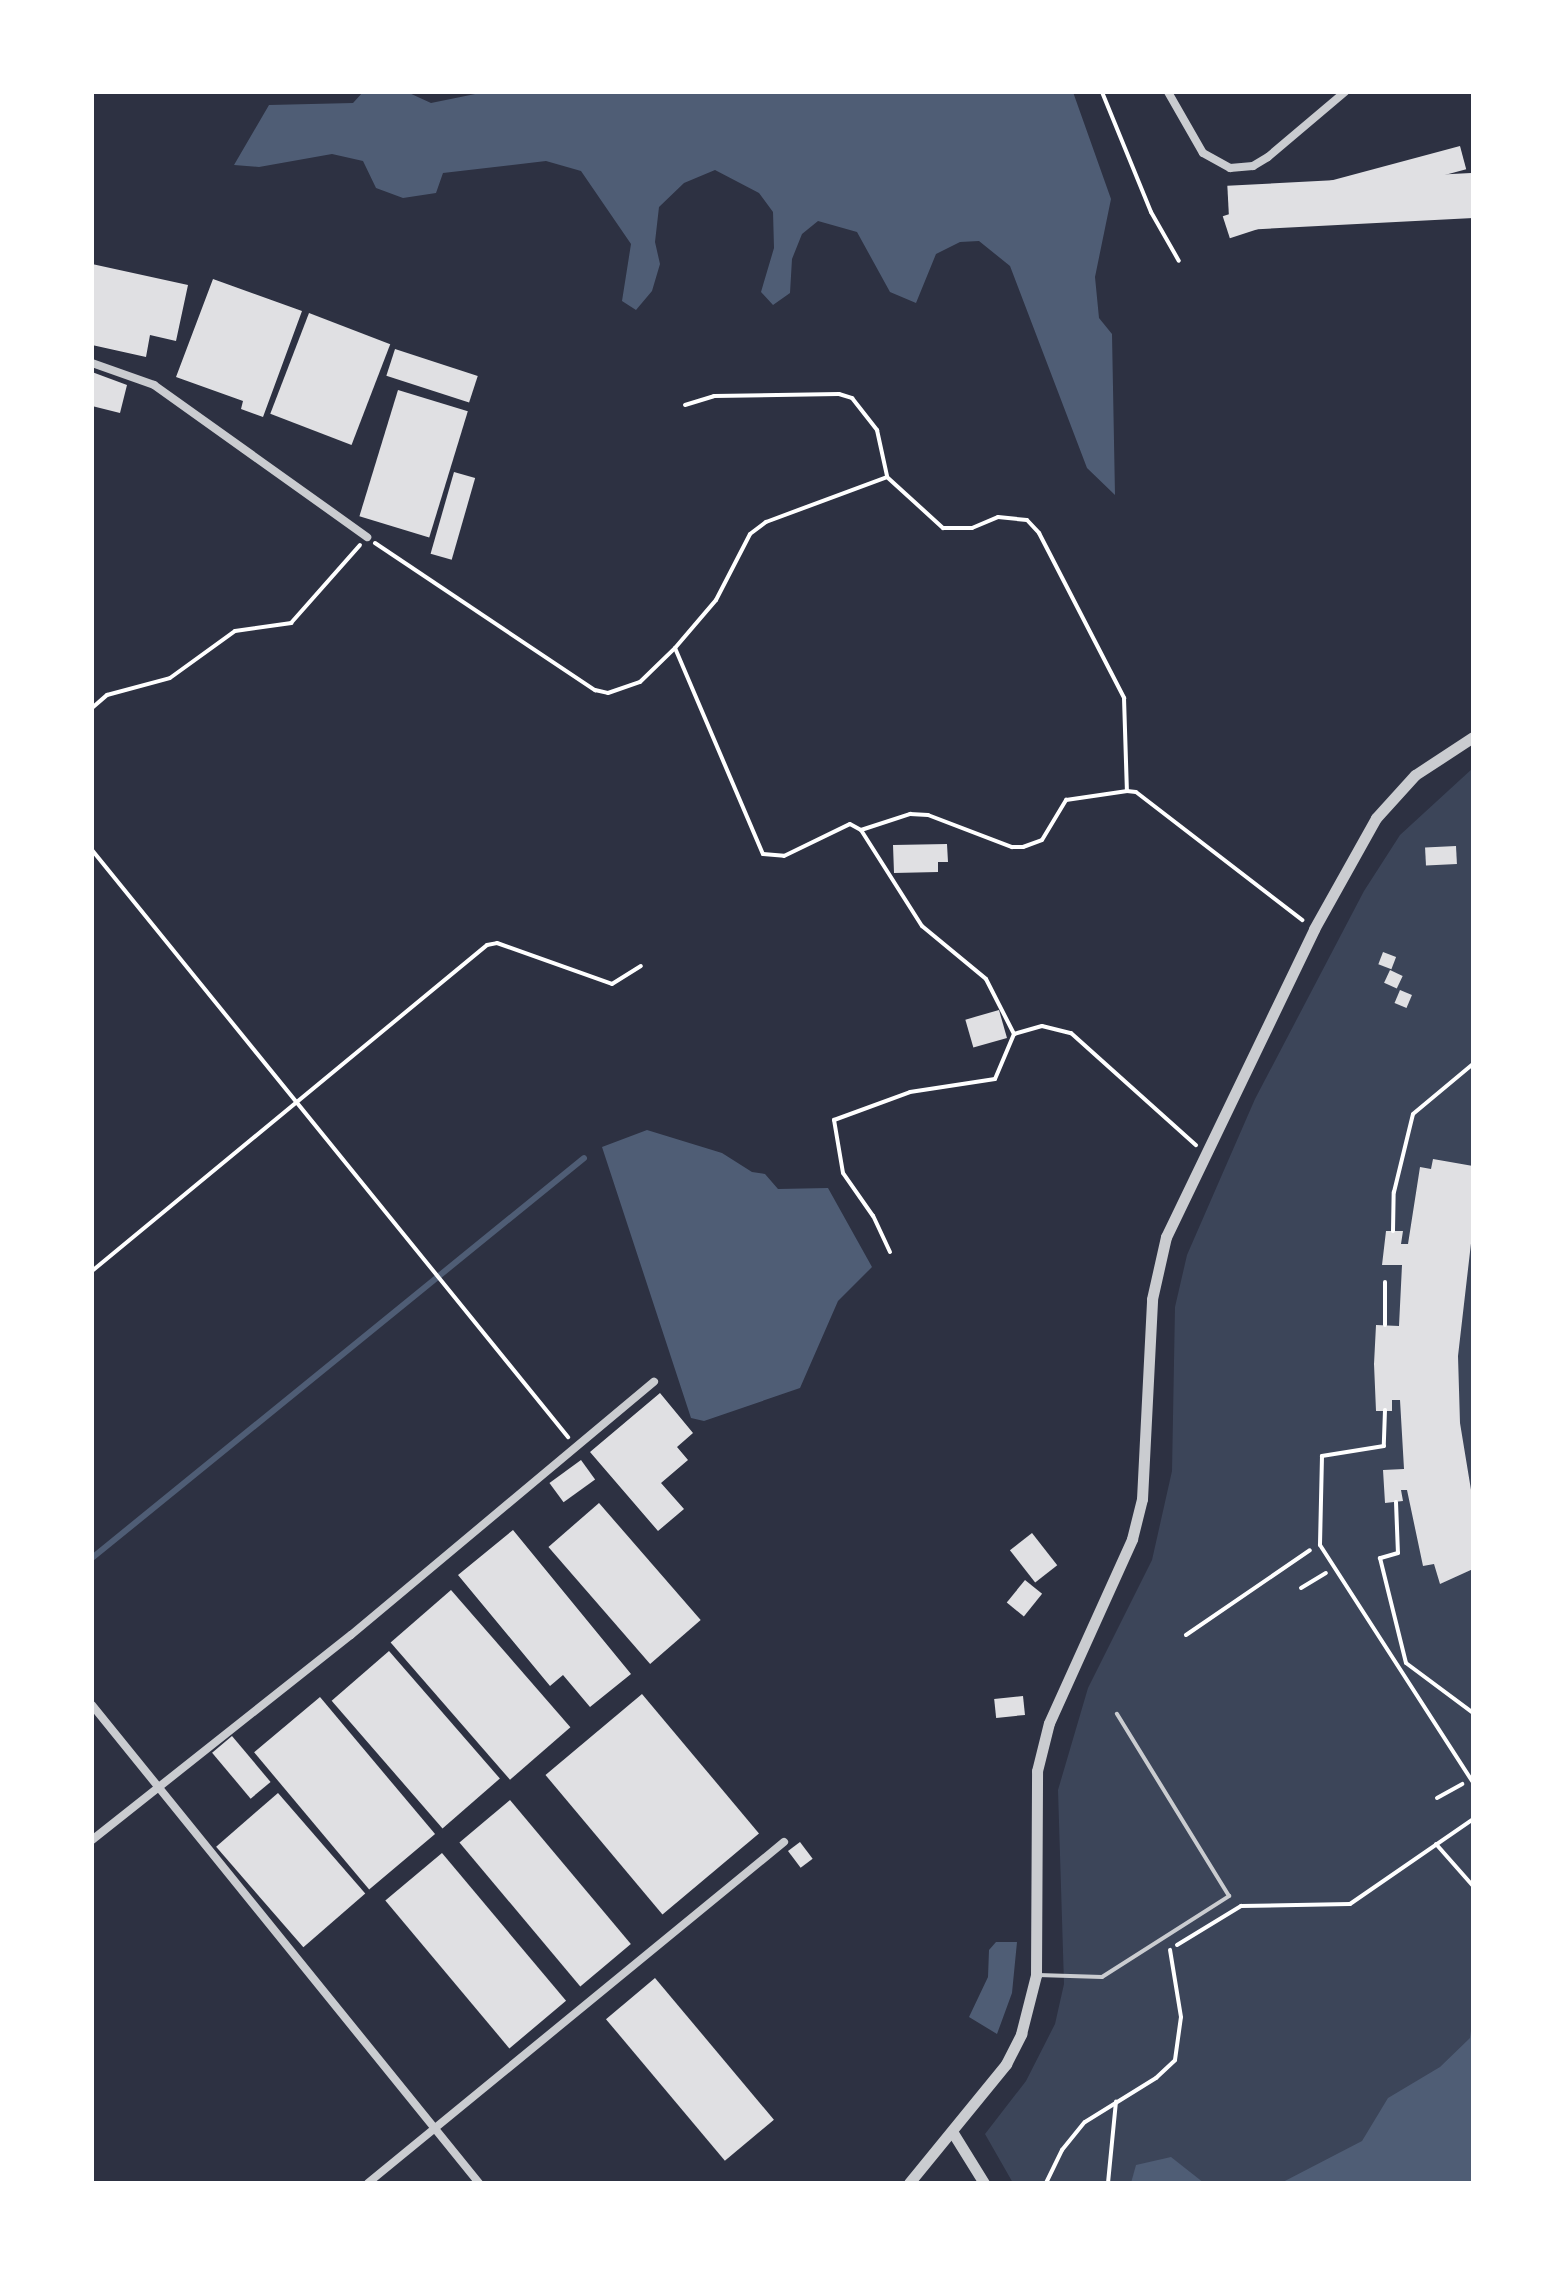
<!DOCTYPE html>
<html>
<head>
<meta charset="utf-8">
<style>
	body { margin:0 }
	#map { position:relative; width:1565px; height:2275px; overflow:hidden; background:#2d3142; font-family:"DM Sans",sans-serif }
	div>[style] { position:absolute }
	.green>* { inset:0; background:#3c4559 }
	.water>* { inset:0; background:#4f5d75 }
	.stream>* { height:6px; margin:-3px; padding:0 3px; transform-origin:3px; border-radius:3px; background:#4f5d75 }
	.building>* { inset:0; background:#e0e0e3; transform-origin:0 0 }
	.path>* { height:4px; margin:-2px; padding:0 2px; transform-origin:2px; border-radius:2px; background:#fff }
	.service>* { height:4px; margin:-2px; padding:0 2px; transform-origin:2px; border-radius:2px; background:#caccd0 }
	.minor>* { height:8px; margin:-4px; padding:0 4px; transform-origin:4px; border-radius:4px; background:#caccd0 }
	.tertiary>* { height:11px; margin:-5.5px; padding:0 5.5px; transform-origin:5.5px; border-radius:5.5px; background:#caccd0 }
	span { translate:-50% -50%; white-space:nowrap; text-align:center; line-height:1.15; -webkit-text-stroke:8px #fff; paint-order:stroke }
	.frame { position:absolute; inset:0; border:94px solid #fff; pointer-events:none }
</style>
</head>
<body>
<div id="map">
	<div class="green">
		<div style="clip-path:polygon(1473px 768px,1473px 2183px,1013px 2183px,985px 2134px,1026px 2081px,1055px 2024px,1064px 1984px,1058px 1790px,1088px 1688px,1152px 1560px,1172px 1471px,1175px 1307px,1187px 1255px,1255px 1099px,1364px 891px,1400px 835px)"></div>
	</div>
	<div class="water">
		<div style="clip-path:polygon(363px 92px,407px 92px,431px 103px,485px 92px,1073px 92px,1111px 199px,1095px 277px,1099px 318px,1112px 334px,1115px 495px,1087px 468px,1010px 266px,979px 241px,960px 242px,936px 254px,916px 303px,890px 292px,857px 232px,818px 221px,802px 234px,792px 259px,790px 293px,773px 305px,761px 292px,774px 248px,773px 212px,759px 193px,715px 170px,684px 183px,659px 207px,655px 242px,660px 264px,652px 291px,636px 310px,622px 301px,631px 244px,581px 171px,546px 161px,443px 173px,436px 193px,403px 198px,376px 188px,363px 161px,332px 154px,259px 167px,234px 165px,269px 105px,353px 103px)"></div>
		<div style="clip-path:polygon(647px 1130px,722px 1153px,752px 1172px,765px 1174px,778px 1189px,828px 1188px,872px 1267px,838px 1301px,800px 1388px,704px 1421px,691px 1418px,602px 1147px)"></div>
		<div style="clip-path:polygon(996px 1942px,1017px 1942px,1012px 1993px,997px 2034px,969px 2017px,988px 1977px,989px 1950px)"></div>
		<div style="clip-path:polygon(1473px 2016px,1473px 2183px,1281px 2183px,1362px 2141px,1388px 2098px,1440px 2067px,1470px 2038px)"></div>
		<div style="clip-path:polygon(1171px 2157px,1204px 2183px,1131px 2183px,1136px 2165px)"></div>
	</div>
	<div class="stream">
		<div style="left:92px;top:1558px;width:634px;rotate:-39.11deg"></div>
	</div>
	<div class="building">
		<div style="left:1460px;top:146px;width:24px;height:167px;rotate:75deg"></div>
		<div style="left:1471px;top:173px;width:45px;height:244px;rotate:87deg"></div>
		<div style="left:1276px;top:199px;width:23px;height:56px;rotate:72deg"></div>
		<div style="clip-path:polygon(92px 264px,188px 285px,176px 341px,150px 335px,146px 357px,92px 345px)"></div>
		<div style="clip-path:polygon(213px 279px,302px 311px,263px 417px,241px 409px,243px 401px,176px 377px)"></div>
		<div style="left:309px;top:313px;width:87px;height:108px;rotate:21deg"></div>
		<div style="left:395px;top:349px;width:87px;height:28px;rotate:18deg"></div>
		<div style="clip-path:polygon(92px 372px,127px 385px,120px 413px,92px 406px)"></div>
		<div style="left:398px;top:390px;width:73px;height:132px;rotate:17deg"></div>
		<div style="left:454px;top:472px;width:22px;height:85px;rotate:16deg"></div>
		<div style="clip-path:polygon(947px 844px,948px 862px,938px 862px,938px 872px,894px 873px,893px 845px)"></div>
		<div style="left:1456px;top:846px;width:18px;height:31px;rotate:87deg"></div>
		<div style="left:1383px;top:952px;width:14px;height:13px;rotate:21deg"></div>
		<div style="left:1390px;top:970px;width:14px;height:14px;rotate:25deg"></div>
		<div style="left:1400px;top:990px;width:13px;height:14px;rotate:23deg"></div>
		<div style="left:999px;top:1010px;width:29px;height:35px;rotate:74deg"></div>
		<div style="clip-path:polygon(1433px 1159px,1473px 1166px,1473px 1226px,1458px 1356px,1460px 1423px,1473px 1502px,1473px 1569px,1440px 1584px,1434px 1564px,1423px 1566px,1407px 1490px,1401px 1490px,1403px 1501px,1385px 1503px,1383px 1470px,1404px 1469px,1400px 1400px,1392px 1400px,1392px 1411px,1376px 1411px,1374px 1364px,1376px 1325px,1399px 1326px,1402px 1265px,1382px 1265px,1386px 1231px,1403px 1231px,1401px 1244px,1408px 1244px,1420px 1167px,1431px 1169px)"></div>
		<div style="clip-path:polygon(660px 1393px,693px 1433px,677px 1447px,688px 1460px,661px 1483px,684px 1509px,658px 1531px,590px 1452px)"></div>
		<div style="left:581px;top:1460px;width:24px;height:39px;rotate:54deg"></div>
		<div style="left:599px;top:1503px;width:155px;height:67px;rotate:49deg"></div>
		<div style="clip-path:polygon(513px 1530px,631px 1674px,590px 1707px,563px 1675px,550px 1686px,458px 1575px)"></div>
		<div style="left:1032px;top:1533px;width:41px;height:28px;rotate:52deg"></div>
		<div style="left:1025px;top:1580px;width:22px;height:29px;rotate:39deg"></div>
		<div style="left:451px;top:1590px;width:182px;height:80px;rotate:49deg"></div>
		<div style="left:389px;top:1651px;width:169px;height:76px;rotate:49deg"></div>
		<div style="left:642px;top:1694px;width:182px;height:126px;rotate:50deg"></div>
		<div style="left:1023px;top:1696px;width:19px;height:29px;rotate:84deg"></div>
		<div style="left:320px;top:1697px;width:179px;height:86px;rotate:50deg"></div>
		<div style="left:232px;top:1736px;width:60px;height:26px;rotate:50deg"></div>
		<div style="left:278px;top:1793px;width:133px;height:82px;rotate:49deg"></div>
		<div style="left:510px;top:1800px;width:188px;height:66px;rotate:50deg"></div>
		<div style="left:800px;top:1842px;width:21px;height:15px;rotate:53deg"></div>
		<div style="left:442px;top:1853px;width:193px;height:74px;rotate:50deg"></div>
		<div style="left:655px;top:1978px;width:185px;height:64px;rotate:50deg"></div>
	</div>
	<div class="path">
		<div style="left:1102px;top:92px;width:130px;rotate:67.8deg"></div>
		<div style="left:1151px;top:212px;width:56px;rotate:60.3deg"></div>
		<div style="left:685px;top:405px;width:30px;rotate:-17deg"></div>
		<div style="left:714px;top:396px;width:125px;rotate:-0.9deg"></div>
		<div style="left:839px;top:394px;width:14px;rotate:17deg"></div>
		<div style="left:852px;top:398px;width:41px;rotate:52deg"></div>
		<div style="left:877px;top:430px;width:47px;rotate:77.7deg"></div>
		<div style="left:375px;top:543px;width:265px;rotate:33.8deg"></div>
		<div style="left:595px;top:690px;width:13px;rotate:13deg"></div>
		<div style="left:608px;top:693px;width:34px;rotate:-19deg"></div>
		<div style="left:640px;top:682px;width:49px;rotate:-44.2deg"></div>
		<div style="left:675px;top:648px;width:63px;rotate:-49.5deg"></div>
		<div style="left:716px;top:600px;width:74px;rotate:-62.7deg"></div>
		<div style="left:750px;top:534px;width:20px;rotate:-37deg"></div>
		<div style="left:766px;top:522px;width:129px;rotate:-20.4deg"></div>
		<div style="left:887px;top:477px;width:76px;rotate:42.3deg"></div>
		<div style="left:943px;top:528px;width:29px"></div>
		<div style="left:972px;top:528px;width:28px;rotate:-23deg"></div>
		<div style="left:998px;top:517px;width:29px;rotate:6deg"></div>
		<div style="left:1027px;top:520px;width:18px;rotate:47deg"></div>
		<div style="left:1039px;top:533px;width:186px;rotate:62.7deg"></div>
		<div style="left:1124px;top:698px;width:93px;rotate:88.2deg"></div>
		<div style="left:1127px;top:791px;width:9px;rotate:6deg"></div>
		<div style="left:1136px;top:792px;width:210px;rotate:37.6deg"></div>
		<div style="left:675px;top:648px;width:224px;rotate:66.9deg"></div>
		<div style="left:763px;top:854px;width:21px;rotate:5deg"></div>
		<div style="left:784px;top:856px;width:73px;rotate:-25.9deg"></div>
		<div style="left:850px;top:824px;width:13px;rotate:29deg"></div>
		<div style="left:861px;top:830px;width:114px;rotate:57.6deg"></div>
		<div style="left:922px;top:926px;width:83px;rotate:39.6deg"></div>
		<div style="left:986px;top:979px;width:62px;rotate:63deg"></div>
		<div style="left:1014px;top:1034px;width:29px;rotate:-16deg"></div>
		<div style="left:1042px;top:1026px;width:30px;rotate:14deg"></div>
		<div style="left:1071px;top:1033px;width:168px;rotate:41.9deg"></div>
		<div style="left:92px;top:708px;width:20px;rotate:-41deg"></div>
		<div style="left:107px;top:695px;width:65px;rotate:-15.1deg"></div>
		<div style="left:170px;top:678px;width:80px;rotate:-35.9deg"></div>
		<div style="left:235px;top:631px;width:57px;rotate:-8.1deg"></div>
		<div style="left:291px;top:623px;width:104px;rotate:-48.5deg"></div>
		<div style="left:861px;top:830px;width:52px;rotate:-18.1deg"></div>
		<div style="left:910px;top:814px;width:18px;rotate:3deg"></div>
		<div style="left:928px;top:815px;width:90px;rotate:20.9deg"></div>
		<div style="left:1012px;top:847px;width:11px"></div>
		<div style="left:1023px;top:847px;width:20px;rotate:-20deg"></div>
		<div style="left:1042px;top:840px;width:47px;rotate:-59deg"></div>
		<div style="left:1066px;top:800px;width:62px;rotate:-8.4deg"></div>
		<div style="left:92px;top:850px;width:756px;rotate:50.96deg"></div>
		<div style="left:1393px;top:1231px;width:39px;rotate:-89deg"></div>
		<div style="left:1394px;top:1192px;width:80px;rotate:-76.3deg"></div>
		<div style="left:1413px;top:1114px;width:78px;rotate:-39.8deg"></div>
		<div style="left:890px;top:1252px;width:40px;rotate:-115deg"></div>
		<div style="left:873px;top:1216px;width:52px;rotate:-124.9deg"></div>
		<div style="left:843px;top:1173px;width:54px;rotate:-99.6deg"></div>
		<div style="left:834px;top:1120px;width:81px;rotate:-20.2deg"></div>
		<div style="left:910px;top:1092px;width:86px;rotate:-8.7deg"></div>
		<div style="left:995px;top:1079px;width:49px;rotate:-67.1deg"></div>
		<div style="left:92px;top:1271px;width:512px;rotate:-39.53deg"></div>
		<div style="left:487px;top:945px;width:10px;rotate:-11deg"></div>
		<div style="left:497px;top:943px;width:122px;rotate:19.6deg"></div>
		<div style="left:612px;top:984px;width:34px;rotate:-32deg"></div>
		<div style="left:1385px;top:1282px;width:43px;rotate:90deg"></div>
		<div style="left:1385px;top:1410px;width:36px;rotate:92deg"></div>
		<div style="left:1384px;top:1446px;width:63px;rotate:170.8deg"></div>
		<div style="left:1322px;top:1456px;width:89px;rotate:91.3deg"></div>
		<div style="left:1320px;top:1545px;width:282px;rotate:57.2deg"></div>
		<div style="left:1396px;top:1502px;width:51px;rotate:87.8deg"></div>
		<div style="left:1398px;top:1553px;width:19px;rotate:164deg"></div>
		<div style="left:1380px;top:1558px;width:108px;rotate:76.1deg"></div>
		<div style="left:1406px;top:1663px;width:84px;rotate:36.7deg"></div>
		<div style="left:1301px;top:1588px;width:29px;rotate:-31deg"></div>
		<div style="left:1186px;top:1635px;width:150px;rotate:-34.4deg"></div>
		<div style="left:1437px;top:1798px;width:29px;rotate:-29deg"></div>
		<div style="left:1436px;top:1844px;width:56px;rotate:48.6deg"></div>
		<div style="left:1177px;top:1945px;width:75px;rotate:-31.4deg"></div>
		<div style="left:1241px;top:1906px;width:109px;rotate:-1.1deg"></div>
		<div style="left:1350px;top:1904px;width:150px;rotate:-34.6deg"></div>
		<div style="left:1046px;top:2183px;width:37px;rotate:-64deg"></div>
		<div style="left:1062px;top:2150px;width:36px;rotate:-51deg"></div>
		<div style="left:1085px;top:2122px;width:84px;rotate:-31.8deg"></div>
		<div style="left:1156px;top:2078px;width:26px;rotate:-43deg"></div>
		<div style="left:1175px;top:2060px;width:43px;rotate:-82.1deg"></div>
		<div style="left:1181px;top:2017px;width:68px;rotate:-99.3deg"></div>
		<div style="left:1108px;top:2183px;width:82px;rotate:-84.4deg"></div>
	</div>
	<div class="service">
		<div style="left:1038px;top:1975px;width:64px;rotate:1.8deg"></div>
		<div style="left:1102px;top:1977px;width:151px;rotate:-32.5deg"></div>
		<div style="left:1229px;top:1896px;width:214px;rotate:-121.6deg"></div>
	</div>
	<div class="minor">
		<div style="left:1168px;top:92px;width:70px;rotate:60.2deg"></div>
		<div style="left:1203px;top:153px;width:31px;rotate:29deg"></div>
		<div style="left:1230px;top:168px;width:23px;rotate:-5deg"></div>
		<div style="left:1253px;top:166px;width:17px;rotate:-31deg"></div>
		<div style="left:1268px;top:157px;width:101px;rotate:-40.2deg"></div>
		<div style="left:92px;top:363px;width:66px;rotate:19.5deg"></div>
		<div style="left:154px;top:385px;width:262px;rotate:35.5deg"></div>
		<div style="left:92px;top:1705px;width:615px;rotate:51.01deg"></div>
		<div style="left:92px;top:1840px;width:330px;rotate:-38.4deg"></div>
		<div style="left:351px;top:1635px;width:395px;rotate:-39.9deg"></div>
		<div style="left:368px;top:2183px;width:538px;rotate:-39.34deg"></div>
	</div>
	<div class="tertiary">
		<div style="left:953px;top:2133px;width:59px;rotate:58.2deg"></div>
		<div style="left:909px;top:2183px;width:154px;rotate:-50.8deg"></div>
		<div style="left:1006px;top:2064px;width:34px;rotate:-63deg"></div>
		<div style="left:1021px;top:2034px;width:61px;rotate:-75.7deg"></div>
		<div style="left:1036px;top:1975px;width:204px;rotate:-89.7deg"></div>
		<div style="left:1037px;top:1771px;width:49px;rotate:-76deg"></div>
		<div style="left:1049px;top:1723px;width:202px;rotate:-65.7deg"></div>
		<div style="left:1132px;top:1539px;width:41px;rotate:-76deg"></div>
		<div style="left:1142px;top:1499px;width:200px;rotate:-87.1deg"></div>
		<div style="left:1152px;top:1299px;width:64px;rotate:-77.3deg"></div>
		<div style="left:1166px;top:1237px;width:342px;rotate:-64.3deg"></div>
		<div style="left:1314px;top:929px;width:127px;rotate:-60.8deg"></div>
		<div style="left:1376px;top:818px;width:58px;rotate:-47.8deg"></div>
		<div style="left:1415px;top:775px;width:69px;rotate:-33.2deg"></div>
	</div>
	<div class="frame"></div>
</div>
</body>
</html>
